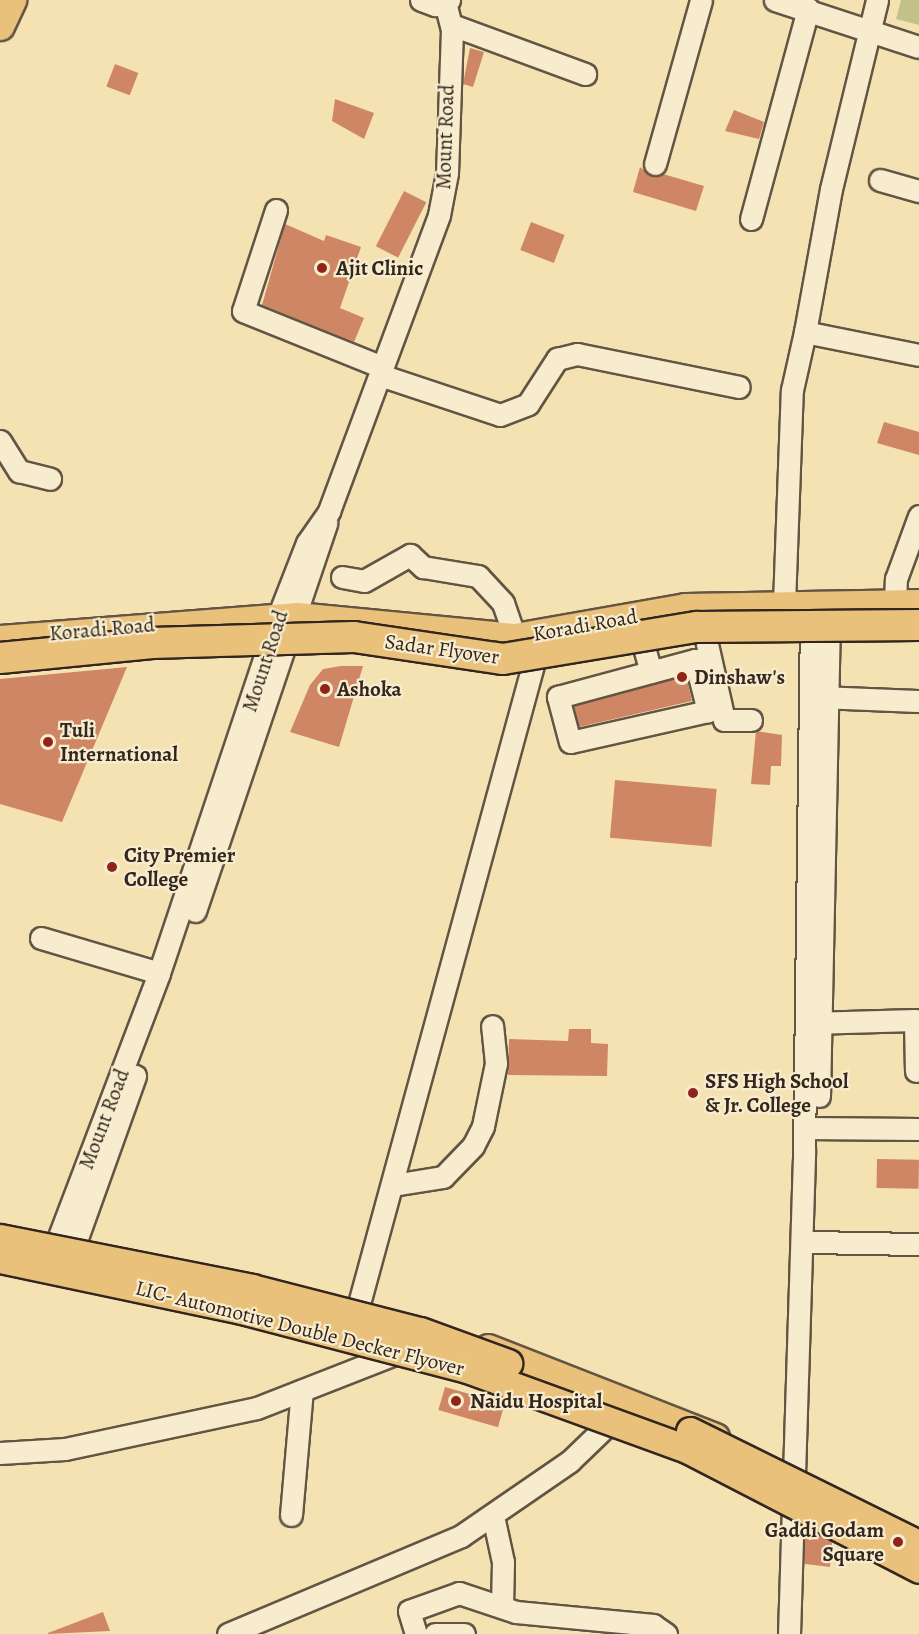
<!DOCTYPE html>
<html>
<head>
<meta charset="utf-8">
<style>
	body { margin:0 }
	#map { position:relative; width:919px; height:1634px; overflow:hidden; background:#f5e2b3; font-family:Alegreya,serif }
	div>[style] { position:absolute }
	.green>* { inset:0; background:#c2c288 }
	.building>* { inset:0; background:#ce8665; transform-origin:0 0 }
	.roads { filter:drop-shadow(2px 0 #635544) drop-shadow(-2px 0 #635544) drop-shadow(0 2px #635544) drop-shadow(0 -2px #635544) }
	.minor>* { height:21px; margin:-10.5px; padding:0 10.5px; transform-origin:10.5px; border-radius:10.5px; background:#f8ecce }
	.major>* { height:27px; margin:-13.5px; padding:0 13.5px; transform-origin:13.5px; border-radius:13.5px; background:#eac17a }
	.rail>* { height:4.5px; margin-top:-2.25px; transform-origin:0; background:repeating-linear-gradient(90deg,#32261f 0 10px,transparent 0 20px) }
	.bridges { filter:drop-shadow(2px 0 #32261f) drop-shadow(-2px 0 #32261f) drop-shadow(0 2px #32261f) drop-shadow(0 -2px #32261f) }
	.major-bridge>* { height:27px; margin:-13.5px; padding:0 13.5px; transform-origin:13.5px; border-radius:13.5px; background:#eac17a }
	.highway-bridge>* { height:30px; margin:-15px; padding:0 15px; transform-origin:15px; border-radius:15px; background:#eac17a }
	.dots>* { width:16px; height:16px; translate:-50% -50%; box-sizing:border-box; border:3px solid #f8ecce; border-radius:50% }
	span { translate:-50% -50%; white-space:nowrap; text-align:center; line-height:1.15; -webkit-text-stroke:4.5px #f8ecce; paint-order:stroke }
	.street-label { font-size:21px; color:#32261f }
	.poi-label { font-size:21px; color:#32261f; font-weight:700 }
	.left { translate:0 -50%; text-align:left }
	.right { translate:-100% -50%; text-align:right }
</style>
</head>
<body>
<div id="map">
	<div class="green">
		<div style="clip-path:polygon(901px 0,919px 0,919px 25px,896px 19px)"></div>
	</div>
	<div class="building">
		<div style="clip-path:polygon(470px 48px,484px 52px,473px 87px,463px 84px)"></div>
		<div style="left:115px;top:64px;width:25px;height:24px;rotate:21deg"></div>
		<div style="clip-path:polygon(335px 99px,374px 113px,364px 139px,332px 121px)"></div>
		<div style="clip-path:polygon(734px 110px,764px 122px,759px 139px,725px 131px)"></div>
		<div style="clip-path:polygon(640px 167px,651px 176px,663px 174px,704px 186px,696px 211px,633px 192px)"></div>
		<div style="left:404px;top:191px;width:25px;height:62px;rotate:27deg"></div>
		<div style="left:531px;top:222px;width:36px;height:30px;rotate:21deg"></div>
		<div style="clip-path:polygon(285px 224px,324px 241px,326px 235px,361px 247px,340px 308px,364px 318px,354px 342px,262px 305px)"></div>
		<div style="clip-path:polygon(884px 422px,919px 432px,919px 455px,877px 443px)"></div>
		<div style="clip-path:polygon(341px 666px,363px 666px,339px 747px,290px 732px,310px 685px,323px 669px)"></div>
		<div style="clip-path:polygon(127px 667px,62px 822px,0 804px,0 679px)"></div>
		<div style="clip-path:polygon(686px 676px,692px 701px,579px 727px,574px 706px)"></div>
		<div style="clip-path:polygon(756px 731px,782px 735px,781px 766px,771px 766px,770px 785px,751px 784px)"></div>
		<div style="left:615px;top:780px;width:102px;height:58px;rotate:5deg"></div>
		<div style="clip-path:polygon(569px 1029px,591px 1029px,591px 1043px,608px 1044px,607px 1076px,508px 1075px,509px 1039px,568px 1041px)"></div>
		<div style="left:877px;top:1159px;width:42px;height:29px;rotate:1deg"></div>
		<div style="left:445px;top:1387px;width:62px;height:24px;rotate:16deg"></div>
		<div style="clip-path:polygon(805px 1528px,858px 1555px,832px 1542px,830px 1567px,805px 1564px)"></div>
		<div style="clip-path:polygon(103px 1612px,110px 1631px,48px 1634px,48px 1633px)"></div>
	</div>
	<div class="roads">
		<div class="minor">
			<div style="left:421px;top:0;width:15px;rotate:20deg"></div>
			<div style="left:435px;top:5px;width:15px;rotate:-20deg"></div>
			<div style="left:775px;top:0;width:151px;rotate:18.1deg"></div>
			<div style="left:452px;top:25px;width:142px;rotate:20.2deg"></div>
			<div style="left:655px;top:164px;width:170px;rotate:-74.3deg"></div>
			<div style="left:880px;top:180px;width:41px;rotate:15.8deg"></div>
			<div style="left:276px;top:210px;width:106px;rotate:108.1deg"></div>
			<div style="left:243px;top:311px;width:150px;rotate:21.9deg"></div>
			<div style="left:751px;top:219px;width:218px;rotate:-74.8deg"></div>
			<div style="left:805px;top:332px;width:145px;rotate:-79.7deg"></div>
			<div style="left:831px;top:189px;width:195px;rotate:-76.3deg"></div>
			<div style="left:380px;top:375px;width:126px;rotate:18.4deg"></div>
			<div style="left:500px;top:415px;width:30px;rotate:-21deg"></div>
			<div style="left:528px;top:404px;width:54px;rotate:-57.2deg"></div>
			<div style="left:557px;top:359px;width:21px;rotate:-14deg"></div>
			<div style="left:577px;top:354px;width:165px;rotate:11.5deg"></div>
			<div style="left:0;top:441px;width:36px;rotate:58deg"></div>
			<div style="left:19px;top:471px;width:32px;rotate:14deg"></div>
			<div style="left:342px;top:577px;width:22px;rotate:10deg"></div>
			<div style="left:364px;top:581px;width:53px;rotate:-29.5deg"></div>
			<div style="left:410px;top:555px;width:18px;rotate:43deg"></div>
			<div style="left:423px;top:567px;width:56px;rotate:9.3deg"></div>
			<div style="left:478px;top:576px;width:37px;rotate:47deg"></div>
			<div style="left:503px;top:603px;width:36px;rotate:71deg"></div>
			<div style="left:784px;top:604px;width:214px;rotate:-87.9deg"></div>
			<div style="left:792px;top:390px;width:59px;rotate:-77.4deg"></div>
			<div style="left:805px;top:332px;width:116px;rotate:11.4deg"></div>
			<div style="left:895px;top:604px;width:25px;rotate:-88deg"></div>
			<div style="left:896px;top:579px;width:67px;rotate:-69.9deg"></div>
			<div style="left:705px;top:635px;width:87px;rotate:77.4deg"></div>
			<div style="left:724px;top:720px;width:27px"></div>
			<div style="left:643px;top:644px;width:29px;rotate:74deg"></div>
			<div style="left:695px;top:660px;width:53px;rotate:75.7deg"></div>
			<div style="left:708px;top:711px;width:141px;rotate:167.3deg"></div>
			<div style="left:570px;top:742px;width:47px;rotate:-104.9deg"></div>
			<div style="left:558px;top:697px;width:142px;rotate:-15.1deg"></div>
			<div style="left:818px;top:697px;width:101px;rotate:2.3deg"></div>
			<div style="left:195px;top:911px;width:410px;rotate:-71.3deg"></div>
			<div style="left:41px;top:938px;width:123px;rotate:16.5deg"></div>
			<div style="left:810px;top:1023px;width:105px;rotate:-1.6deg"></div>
			<div style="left:915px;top:1020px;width:51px;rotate:88.9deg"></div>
			<div style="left:819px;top:1096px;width:482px;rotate:-88.8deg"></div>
			<div style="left:805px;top:1128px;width:114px;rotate:0.5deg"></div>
			<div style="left:393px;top:1185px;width:51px;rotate:-9.1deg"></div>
			<div style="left:443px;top:1177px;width:43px;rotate:-45.9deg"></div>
			<div style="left:473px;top:1146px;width:22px;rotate:-63deg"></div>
			<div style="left:483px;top:1126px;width:64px;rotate:-78.3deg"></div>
			<div style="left:496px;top:1063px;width:37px;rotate:-96deg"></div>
			<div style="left:811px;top:1242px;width:108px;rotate:1.1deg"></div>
			<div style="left:49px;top:1263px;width:310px;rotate:-69.2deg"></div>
			<div style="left:159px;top:973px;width:375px;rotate:-71.5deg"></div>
			<div style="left:278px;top:617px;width:79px;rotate:-68.6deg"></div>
			<div style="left:307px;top:543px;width:39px;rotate:-55deg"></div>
			<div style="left:329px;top:511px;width:316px;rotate:-69.6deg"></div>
			<div style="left:439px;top:215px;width:43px;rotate:-79.2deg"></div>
			<div style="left:447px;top:173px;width:143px;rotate:-88deg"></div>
			<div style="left:452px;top:30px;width:29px;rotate:-104deg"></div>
			<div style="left:67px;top:1266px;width:202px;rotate:-70.3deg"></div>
			<div style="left:357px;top:1311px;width:670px;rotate:-74.76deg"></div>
			<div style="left:0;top:1453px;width:65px;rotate:-3.5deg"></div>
			<div style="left:65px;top:1449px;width:196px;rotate:-12.1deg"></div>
			<div style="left:257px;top:1408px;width:145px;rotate:-21.4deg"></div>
			<div style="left:291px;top:1515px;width:125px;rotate:-85deg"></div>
			<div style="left:493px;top:1516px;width:47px;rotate:77.7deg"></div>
			<div style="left:503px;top:1562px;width:45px;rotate:91.3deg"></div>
			<div style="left:228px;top:1634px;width:253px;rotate:-22.8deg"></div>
			<div style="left:461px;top:1536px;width:132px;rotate:-34.5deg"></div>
			<div style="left:570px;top:1461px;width:71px;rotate:-43.9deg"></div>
			<div style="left:416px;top:1634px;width:24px;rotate:-107deg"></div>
			<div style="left:409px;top:1611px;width:53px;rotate:-19.8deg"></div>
			<div style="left:459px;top:1593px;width:60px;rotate:18.4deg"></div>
			<div style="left:516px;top:1612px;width:138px;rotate:5.4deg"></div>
			<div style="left:653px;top:1625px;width:16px;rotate:35deg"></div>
			<div style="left:435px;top:1634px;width:29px"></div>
			<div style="left:789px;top:1634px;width:483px;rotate:-88.2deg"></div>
			<div style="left:804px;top:1151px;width:537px;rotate:-89.25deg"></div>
		</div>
		<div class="major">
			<div style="left:0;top:26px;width:29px;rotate:-65deg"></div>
			<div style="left:0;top:639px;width:297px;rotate:-4.4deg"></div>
			<div style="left:296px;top:616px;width:220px;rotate:5.5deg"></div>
			<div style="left:515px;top:637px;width:173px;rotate:-10deg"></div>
			<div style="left:685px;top:607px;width:234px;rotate:-1deg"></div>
			<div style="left:488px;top:1348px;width:244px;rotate:21.4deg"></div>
		</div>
	</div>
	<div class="rail">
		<div style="left:0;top:1251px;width:329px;rotate:11.9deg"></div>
		<div style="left:322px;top:1319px;width:176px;rotate:15.9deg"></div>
		<div style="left:491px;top:1367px;width:203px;rotate:21.1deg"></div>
		<div style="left:680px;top:1440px;width:266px;rotate:26.1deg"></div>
	</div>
	<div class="bridges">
		<div class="major-bridge">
			<div style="left:0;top:1238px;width:257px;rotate:11.2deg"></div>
			<div style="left:252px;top:1288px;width:173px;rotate:14.4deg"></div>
			<div style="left:420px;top:1331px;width:94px;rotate:20deg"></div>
			<div style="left:0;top:1259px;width:247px;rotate:11.9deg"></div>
			<div style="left:242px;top:1310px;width:233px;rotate:14.7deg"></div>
			<div style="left:467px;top:1369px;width:234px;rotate:20deg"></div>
			<div style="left:687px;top:1449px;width:261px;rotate:27.3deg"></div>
			<div style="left:690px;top:1431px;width:255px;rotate:26.3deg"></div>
		</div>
		<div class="highway-bridge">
			<div style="left:0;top:658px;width:153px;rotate:-5.6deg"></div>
			<div style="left:152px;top:643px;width:202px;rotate:-1.7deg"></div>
			<div style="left:354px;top:637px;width:151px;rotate:8.4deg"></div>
			<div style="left:503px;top:659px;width:197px;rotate:-9.4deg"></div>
			<div style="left:697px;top:627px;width:222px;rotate:-0.5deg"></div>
		</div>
	</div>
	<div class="dots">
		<div style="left:322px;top:268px;background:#8f2418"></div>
		<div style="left:682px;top:677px;background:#8f2418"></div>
		<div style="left:325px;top:689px;background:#8f2418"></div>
		<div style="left:48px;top:742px;background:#8f2418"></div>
		<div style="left:112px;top:867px;background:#8f2418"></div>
		<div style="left:693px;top:1093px;background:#8f2418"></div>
		<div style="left:456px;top:1401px;background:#8f2418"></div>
		<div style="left:898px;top:1542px;background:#8f2418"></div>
	</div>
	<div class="street-label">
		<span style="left:445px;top:137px;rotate:-88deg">Mount Road</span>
		<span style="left:585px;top:625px;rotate:-10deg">Koradi Road</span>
		<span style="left:102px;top:629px;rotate:-5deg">Koradi Road</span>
		<span style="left:442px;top:649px;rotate:8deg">Sadar Flyover</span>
		<span style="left:265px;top:661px;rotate:-72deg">Mount Road</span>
		<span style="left:104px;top:1119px;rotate:-69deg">Mount Road</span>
		<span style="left:300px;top:1328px;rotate:14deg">LIC- Automotive Double Decker Flyover</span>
	</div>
	<div class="poi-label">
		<span class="left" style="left:336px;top:268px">Ajit Clinic</span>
		<span class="left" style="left:694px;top:677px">Dinshaw's</span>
		<span class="left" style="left:337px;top:689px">Ashoka</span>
		<span class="left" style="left:60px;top:742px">Tuli<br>International</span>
		<span class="left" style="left:124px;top:867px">City Premier<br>College</span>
		<span class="left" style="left:705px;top:1093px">SFS High School<br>&amp; Jr. College</span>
		<span class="left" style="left:470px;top:1401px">Naidu Hospital</span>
		<span class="right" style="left:884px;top:1542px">Gaddi Godam<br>Square</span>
	</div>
</div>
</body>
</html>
